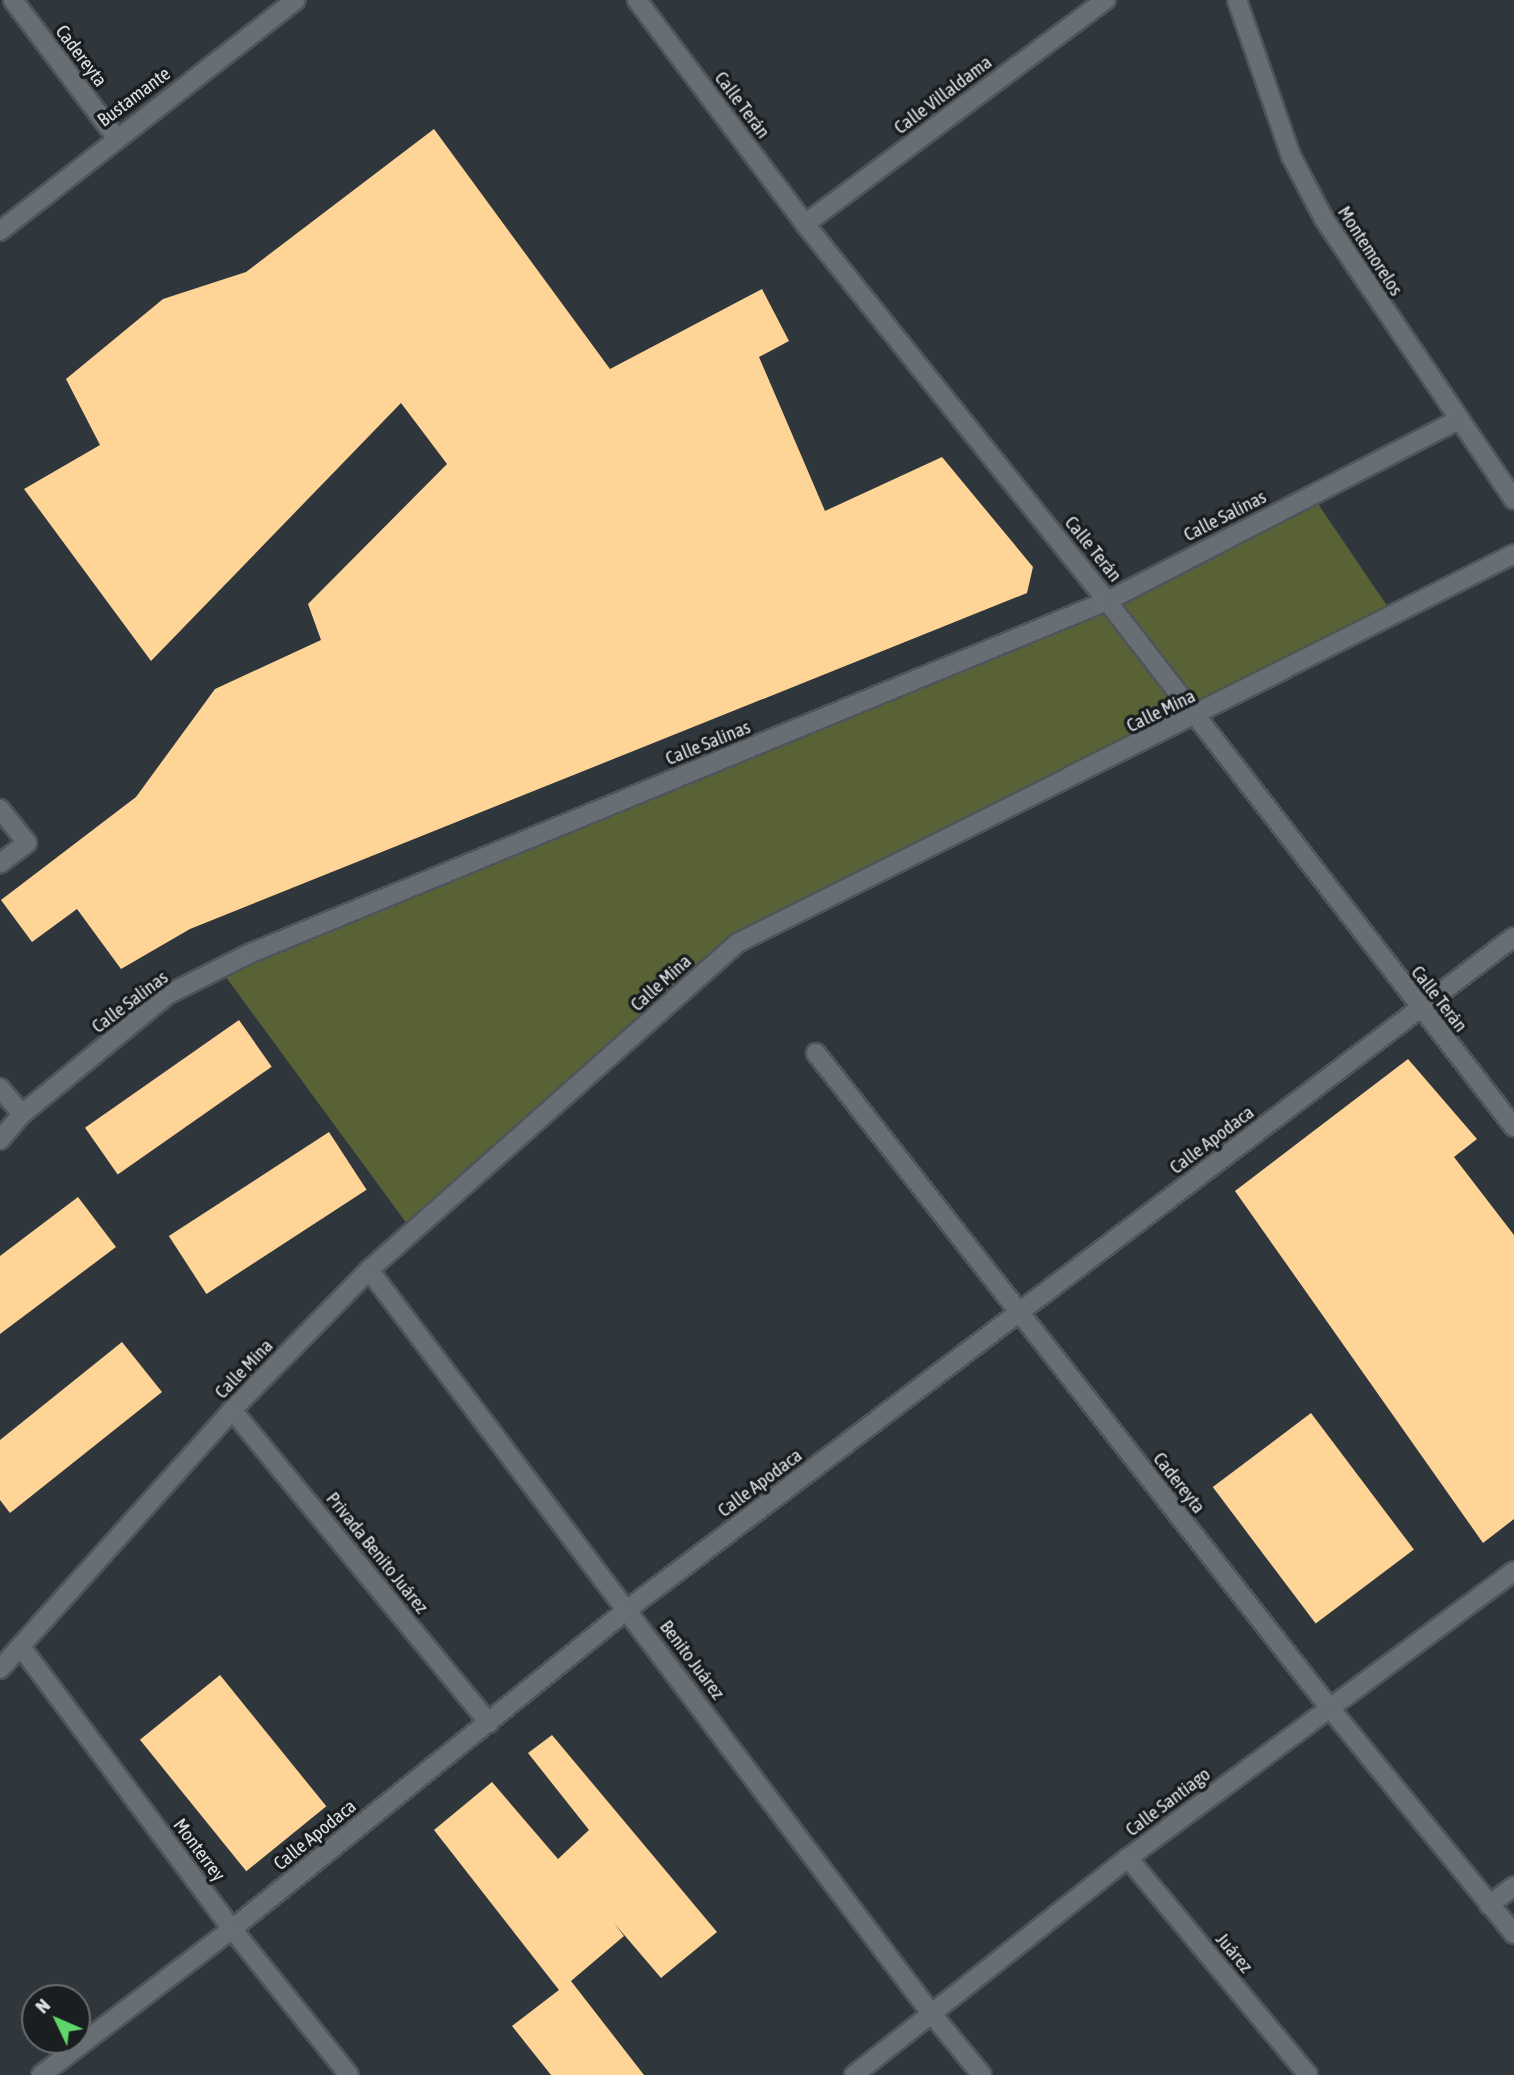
<!DOCTYPE html>
<html>
<head>
<meta charset="utf-8">
<style>
	body { margin:0 }
	#map { position:relative; width:1514px; height:2075px; overflow:hidden; background:#30373c; font-family:"Asap Condensed",sans-serif }
	div>[style] { position:absolute }
	.green>* { inset:0; background:#596235 }
	.building>* { inset:0; background:#fed497; transform-origin:0 0 }
	.roads { filter:drop-shadow(2px 0 #4f5559) drop-shadow(-2px 0 #4f5559) drop-shadow(0 2px #4f5559) drop-shadow(0 -2px #4f5559) }
	.minor>* { height:18px; margin:-9px; padding:0 9px; transform-origin:9px; border-radius:9px; background:#676f75 }
	span { translate:-50% -50%; white-space:nowrap; text-align:center; line-height:1.15; -webkit-text-stroke:7px #1b1e20; paint-order:stroke }
	.street-label { font-size:19px; color:#dce1e4 }
	.north { position:absolute; left:21px; top:1984px; width:70px; height:70px; box-sizing:border-box; background:#1b1e20; border:2px solid #686c6e; border-radius:50%; rotate:314deg; font-size:19px; font-weight:700; line-height:28px; text-align:center; color:#dce1e4 }
	.north::after { content:''; display:block; margin:auto; width:24px; height:32px; background:#60d56a; clip-path:polygon(50% 0,100% 100%,50% 72%,0 100%) }
</style>
</head>
<body>
<div id="map">
	<div class="green">
		<div style="clip-path:polygon(1312px 495px,1394px 616px,737px 943px,413px 1232px,220px 969px,1107px 601px)"></div>
	</div>
	<div class="building">
		<div style="clip-path:polygon(434px 129px,610px 369px,762px 289px,789px 341px,759px 357px,825px 511px,942px 457px,1033px 567px,1027px 593px,190px 929px,121px 969px,77px 909px,32px 942px,1px 900px,136px 797px,215px 689px,321px 640px,308px 604px,447px 464px,401px 403px,151px 661px,24px 489px,100px 445px,66px 379px,163px 299px,246px 272px)"></div>
		<div style="left:239px;top:1020px;width:57px;height:188px;rotate:55deg"></div>
		<div style="clip-path:polygon(1408px 1059px,1477px 1139px,1454px 1157px,1514px 1235px,1514px 1519px,1483px 1543px,1235px 1191px)"></div>
		<div style="left:329px;top:1132px;width:69px;height:191px;rotate:57deg"></div>
		<div style="clip-path:polygon(78px 1197px,116px 1247px,0 1334px,0 1256px)"></div>
		<div style="clip-path:polygon(122px 1342px,162px 1392px,10px 1513px,0 1500px,0 1440px)"></div>
		<div style="left:1311px;top:1413px;width:171px;height:123px;rotate:53deg"></div>
		<div style="left:220px;top:1675px;width:169px;height:103px;rotate:51deg"></div>
		<div style="clip-path:polygon(552px 1735px,717px 1932px,661px 1978px,614px 1923px,624px 1936px,571px 1981px,644px 2075px,551px 2075px,512px 2026px,559px 1990px,434px 1830px,492px 1782px,558px 1859px,589px 1830px,528px 1753px)"></div>
	</div>
	<div class="roads">
		<div class="minor">
			<div style="left:13px;top:0;width:171px;rotate:53.1deg"></div>
			<div style="left:637px;top:0;width:280px;rotate:53.1deg"></div>
			<div style="left:805px;top:224px;width:483px;rotate:51.3deg"></div>
			<div style="left:1107px;top:601px;width:665px;rotate:52.27deg"></div>
			<div style="left:1237px;top:0;width:165px;rotate:70.9deg"></div>
			<div style="left:1291px;top:156px;width:71px;rotate:62.4deg"></div>
			<div style="left:1324px;top:219px;width:339px;rotate:55.9deg"></div>
			<div style="left:805px;top:224px;width:375px;rotate:-36.7deg"></div>
			<div style="left:0;top:231px;width:375px;rotate:-38deg"></div>
			<div style="left:0;top:809px;width:43px;rotate:51.5deg"></div>
			<div style="left:27px;top:843px;width:34px;rotate:143deg"></div>
			<div style="left:816px;top:1053px;width:831px;rotate:51.89deg"></div>
			<div style="left:1329px;top:1707px;width:293px;rotate:50.8deg"></div>
			<div style="left:0;top:1088px;width:34px;rotate:50deg"></div>
			<div style="left:0;top:1140px;width:34px;rotate:-50deg"></div>
			<div style="left:22px;top:1114px;width:188px;rotate:-39.4deg"></div>
			<div style="left:167px;top:995px;width:94px;rotate:-26.6deg"></div>
			<div style="left:251px;top:953px;width:926px;rotate:-22.35deg"></div>
			<div style="left:1107px;top:601px;width:394px;rotate:-27.3deg"></div>
			<div style="left:369px;top:1270px;width:932px;rotate:52.9deg"></div>
			<div style="left:931px;top:2013px;width:80px;rotate:50.6deg"></div>
			<div style="left:232px;top:1410px;width:405px;rotate:50.6deg"></div>
			<div style="left:21px;top:1647px;width:352px;rotate:53.2deg"></div>
			<div style="left:232px;top:1929px;width:187px;rotate:51.3deg"></div>
			<div style="left:0;top:1669px;width:348px;rotate:-48.1deg"></div>
			<div style="left:232px;top:1410px;width:196px;rotate:-45.6deg"></div>
			<div style="left:369px;top:1270px;width:492px;rotate:-41.6deg"></div>
			<div style="left:737px;top:943px;width:869px;rotate:-26.59deg"></div>
			<div style="left:1128px;top:1858px;width:282px;rotate:50.3deg"></div>
			<div style="left:1489px;top:1905px;width:31px;rotate:-37deg"></div>
			<div style="left:41px;top:2075px;width:240px;rotate:-37.4deg"></div>
			<div style="left:232px;top:1929px;width:509px;rotate:-38.94deg"></div>
			<div style="left:628px;top:1609px;width:1112px;rotate:-37.18deg"></div>
			<div style="left:854px;top:2075px;width:350px;rotate:-38.4deg"></div>
			<div style="left:1128px;top:1858px;width:481px;rotate:-36.6deg"></div>
		</div>
	</div>
	<div class="street-label">
		<span style="left:81px;top:56px;rotate:53deg">Cadereyta</span>
		<span style="left:943px;top:95px;rotate:-37deg">Calle Villaldama</span>
		<span style="left:134px;top:97px;rotate:-37deg">Bustamante</span>
		<span style="left:742px;top:105px;rotate:53deg">Calle Terán</span>
		<span style="left:1370px;top:251px;rotate:57deg">Montemorelos</span>
		<span style="left:1225px;top:516px;rotate:-27deg">Calle Salinas</span>
		<span style="left:1093px;top:549px;rotate:51deg">Calle Terán</span>
		<span style="left:1161px;top:711px;rotate:-26deg">Calle Mina</span>
		<span style="left:708px;top:743px;rotate:-22deg">Calle Salinas</span>
		<span style="left:661px;top:983px;rotate:-42deg">Calle Mina</span>
		<span style="left:1439px;top:999px;rotate:52deg">Calle Terán</span>
		<span style="left:130px;top:1002px;rotate:-37deg">Calle Salinas</span>
		<span style="left:1212px;top:1140px;rotate:-37deg">Calle Apodaca</span>
		<span style="left:244px;top:1369px;rotate:-46deg">Calle Mina</span>
		<span style="left:760px;top:1483px;rotate:-37deg">Calle Apodaca</span>
		<span style="left:1179px;top:1483px;rotate:52deg">Cadereyta</span>
		<span style="left:377px;top:1553px;rotate:51deg">Privada Benito Juárez</span>
		<span style="left:692px;top:1660px;rotate:53deg">Benito Juárez</span>
		<span style="left:1168px;top:1802px;rotate:-37deg">Calle Santiago</span>
		<span style="left:315px;top:1835px;rotate:-39deg">Calle Apodaca</span>
		<span style="left:199px;top:1850px;rotate:53deg">Monterrey</span>
		<span style="left:1234px;top:1953px;rotate:50deg">Juárez</span>
	</div>
	<div class="north">N</div>
</div>
</body>
</html>
